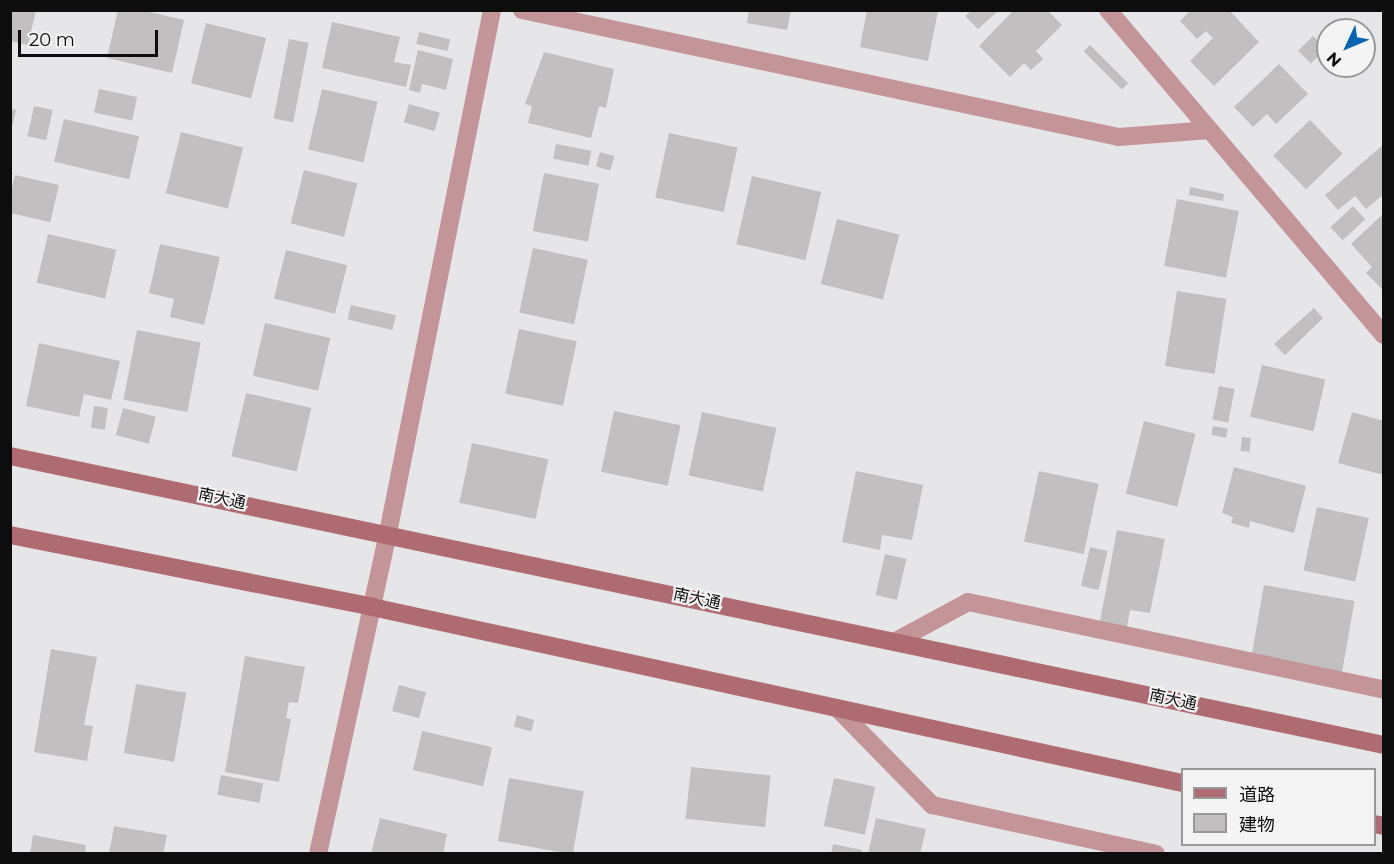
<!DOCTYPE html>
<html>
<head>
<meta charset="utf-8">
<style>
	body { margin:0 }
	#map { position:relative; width:1394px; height:864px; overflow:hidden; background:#e6e6e8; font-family:Montserrat,"Noto Sans JP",sans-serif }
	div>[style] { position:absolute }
	.building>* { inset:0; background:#c1bfbf; transform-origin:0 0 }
	.street>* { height:18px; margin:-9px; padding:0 9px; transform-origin:9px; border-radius:9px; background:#c39598 }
	.secondary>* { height:18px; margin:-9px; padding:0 9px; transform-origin:9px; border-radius:9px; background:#ae6c72 }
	span { translate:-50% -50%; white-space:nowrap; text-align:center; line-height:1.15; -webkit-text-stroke:4.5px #f4f4f5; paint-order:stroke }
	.street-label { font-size:16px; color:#0d0d0d }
	.frame { position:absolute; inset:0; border:12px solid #0d0d0d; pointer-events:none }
	.legend { position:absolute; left:1181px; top:768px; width:195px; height:78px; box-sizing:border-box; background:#f4f4f5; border:2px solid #989898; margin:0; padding:8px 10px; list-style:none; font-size:18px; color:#0d0d0d }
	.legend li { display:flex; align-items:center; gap:12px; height:30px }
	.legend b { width:30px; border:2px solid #989898 }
	.north { position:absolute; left:1316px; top:18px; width:60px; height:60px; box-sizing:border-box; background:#f4f4f5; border:2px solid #989898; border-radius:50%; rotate:226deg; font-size:16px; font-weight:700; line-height:24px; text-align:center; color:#0d0d0d }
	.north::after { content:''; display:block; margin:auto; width:21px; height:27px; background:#0165b1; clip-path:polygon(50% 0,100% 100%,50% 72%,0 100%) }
	.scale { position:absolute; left:18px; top:30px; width:140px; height:27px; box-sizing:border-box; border:3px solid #0d0d0d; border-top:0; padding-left:8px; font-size:18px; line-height:21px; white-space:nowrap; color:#0d0d0d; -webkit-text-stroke:4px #f4f4f5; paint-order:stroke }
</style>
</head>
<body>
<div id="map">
	<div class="building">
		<div style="clip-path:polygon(10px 10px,36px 10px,28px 45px,10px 41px)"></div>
		<div style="clip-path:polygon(118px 10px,141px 10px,184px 20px,172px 73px,107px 58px)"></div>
		<div style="clip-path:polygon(749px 10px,791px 10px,787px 30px,747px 23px)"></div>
		<div style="clip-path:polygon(867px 10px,938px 11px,928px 61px,860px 47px)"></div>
		<div style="clip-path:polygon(972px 10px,999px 10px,978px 29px,965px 16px)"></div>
		<div style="clip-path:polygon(1014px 10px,1047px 10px,1062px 25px,1036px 51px,1043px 59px,1031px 70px,1024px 63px,1010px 77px,979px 46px)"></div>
		<div style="clip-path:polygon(1191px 10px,1229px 10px,1259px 42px,1214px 86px,1190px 61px,1213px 38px,1206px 31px,1197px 39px,1180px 21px)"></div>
		<div style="clip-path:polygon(332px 22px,400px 37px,394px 62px,411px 65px,406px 87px,322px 68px)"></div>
		<div style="left:206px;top:23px;width:62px;height:62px;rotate:14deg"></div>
		<div style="left:419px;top:32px;width:32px;height:12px;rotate:13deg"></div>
		<div style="left:1313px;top:36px;width:18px;height:21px;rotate:45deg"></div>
		<div style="left:289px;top:39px;width:20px;height:81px;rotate:11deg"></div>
		<div style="left:1090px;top:45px;width:54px;height:9px;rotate:45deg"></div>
		<div style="clip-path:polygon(418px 50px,453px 59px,446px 90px,422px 84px,420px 93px,409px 90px)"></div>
		<div style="clip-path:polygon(544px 52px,614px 69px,606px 108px,599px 106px,591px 138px,528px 123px,532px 106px,525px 104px)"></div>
		<div style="clip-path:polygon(1279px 64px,1308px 94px,1276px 124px,1267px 114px,1253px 127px,1234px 107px)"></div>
		<div style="left:99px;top:89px;width:39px;height:24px;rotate:12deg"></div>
		<div style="left:322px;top:89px;width:57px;height:62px;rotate:13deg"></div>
		<div style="left:409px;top:104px;width:32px;height:19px;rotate:16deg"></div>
		<div style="left:34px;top:106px;width:19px;height:31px;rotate:12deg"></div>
		<div style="clip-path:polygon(10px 109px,16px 110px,11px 131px,10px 131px)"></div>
		<div style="left:64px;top:119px;width:77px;height:44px;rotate:13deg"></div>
		<div style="left:1310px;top:120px;width:47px;height:51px;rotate:46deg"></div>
		<div style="left:181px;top:132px;width:64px;height:63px;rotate:14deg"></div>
		<div style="left:669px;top:133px;width:70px;height:66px;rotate:12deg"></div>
		<div style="left:556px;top:144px;width:36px;height:15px;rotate:11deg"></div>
		<div style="clip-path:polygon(1384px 144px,1384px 194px,1366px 209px,1355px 196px,1338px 210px,1325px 195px)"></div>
		<div style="left:600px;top:152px;width:15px;height:15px;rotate:16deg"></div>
		<div style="left:304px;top:170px;width:55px;height:55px;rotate:14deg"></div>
		<div style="left:544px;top:173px;width:56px;height:59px;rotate:11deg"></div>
		<div style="left:15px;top:175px;width:45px;height:38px;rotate:13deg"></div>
		<div style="left:752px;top:176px;width:71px;height:70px;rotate:13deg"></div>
		<div style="clip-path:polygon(1190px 187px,1224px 194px,1223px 201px,1189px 195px)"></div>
		<div style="left:1177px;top:199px;width:63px;height:68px;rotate:11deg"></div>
		<div style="left:1353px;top:206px;width:18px;height:31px;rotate:47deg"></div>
		<div style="clip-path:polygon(1384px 213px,1384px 291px,1366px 273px,1372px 267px,1351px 244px)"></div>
		<div style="left:837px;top:219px;width:64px;height:67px;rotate:14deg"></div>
		<div style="left:48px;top:234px;width:70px;height:50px;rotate:13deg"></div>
		<div style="clip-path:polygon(160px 244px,220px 257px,204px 325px,170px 317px,174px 299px,149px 293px)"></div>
		<div style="left:533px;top:248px;width:56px;height:66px;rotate:12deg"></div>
		<div style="left:286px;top:250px;width:63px;height:50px;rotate:14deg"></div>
		<div style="left:1177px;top:291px;width:50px;height:76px;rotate:9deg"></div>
		<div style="left:351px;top:305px;width:46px;height:15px;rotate:13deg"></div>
		<div style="clip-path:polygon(1314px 308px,1323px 318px,1285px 355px,1274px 344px)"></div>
		<div style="left:265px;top:323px;width:67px;height:54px;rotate:13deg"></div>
		<div style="left:519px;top:329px;width:59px;height:66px;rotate:12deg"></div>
		<div style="left:137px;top:330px;width:65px;height:71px;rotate:11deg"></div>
		<div style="clip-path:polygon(39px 343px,120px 361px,111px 400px,84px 394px,79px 417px,26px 406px)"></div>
		<div style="left:1262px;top:365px;width:65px;height:53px;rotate:13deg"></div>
		<div style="left:1219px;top:386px;width:16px;height:34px;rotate:11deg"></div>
		<div style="left:246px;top:393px;width:67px;height:65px;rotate:13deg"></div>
		<div style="left:94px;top:406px;width:14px;height:22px;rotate:8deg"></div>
		<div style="left:123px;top:408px;width:34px;height:28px;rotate:15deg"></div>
		<div style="left:614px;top:411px;width:68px;height:62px;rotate:12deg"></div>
		<div style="left:702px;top:412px;width:76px;height:65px;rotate:12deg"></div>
		<div style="clip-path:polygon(1352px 412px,1384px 421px,1384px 475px,1338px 463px)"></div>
		<div style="left:1144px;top:421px;width:53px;height:75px;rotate:14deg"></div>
		<div style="left:1213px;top:426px;width:15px;height:9px;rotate:11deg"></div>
		<div style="left:1242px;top:437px;width:9px;height:14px;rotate:6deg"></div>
		<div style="left:472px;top:443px;width:78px;height:61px;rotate:12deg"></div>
		<div style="clip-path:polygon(1234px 467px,1306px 486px,1294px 533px,1250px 521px,1249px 528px,1231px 523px,1233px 517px,1222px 513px)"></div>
		<div style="clip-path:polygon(856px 471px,923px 485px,912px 540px,882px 535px,880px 550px,842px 542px)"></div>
		<div style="left:1039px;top:471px;width:61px;height:72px;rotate:12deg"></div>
		<div style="left:1317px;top:507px;width:53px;height:65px;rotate:12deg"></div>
		<div style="clip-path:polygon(1117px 530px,1165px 539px,1150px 613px,1130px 610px,1126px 632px,1099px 627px)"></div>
		<div style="left:1090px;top:547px;width:18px;height:40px;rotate:13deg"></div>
		<div style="left:885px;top:554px;width:22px;height:42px;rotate:13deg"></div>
		<div style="left:1264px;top:585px;width:92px;height:73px;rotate:10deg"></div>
		<div style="clip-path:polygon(51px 649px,97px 657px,84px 725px,93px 726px,87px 761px,34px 752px)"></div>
		<div style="clip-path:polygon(245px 656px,305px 667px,298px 703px,289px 702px,286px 718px,291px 719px,279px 782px,225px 772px)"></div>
		<div style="left:136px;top:684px;width:51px;height:70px;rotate:10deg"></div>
		<div style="left:399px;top:685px;width:28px;height:27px;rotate:15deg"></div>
		<div style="left:517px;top:715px;width:18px;height:12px;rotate:16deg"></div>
		<div style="left:422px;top:731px;width:72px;height:40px;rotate:13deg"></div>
		<div style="left:691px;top:767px;width:80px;height:52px;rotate:6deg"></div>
		<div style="left:221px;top:775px;width:43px;height:20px;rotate:11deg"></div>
		<div style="left:509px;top:778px;width:76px;height:64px;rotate:10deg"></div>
		<div style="left:834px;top:778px;width:42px;height:49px;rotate:12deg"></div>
		<div style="clip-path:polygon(380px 818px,447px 834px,443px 854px,371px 854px)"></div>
		<div style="clip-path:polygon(876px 818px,926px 829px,920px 854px,868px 854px)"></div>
		<div style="clip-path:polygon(114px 826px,167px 835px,163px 854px,109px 854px)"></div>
		<div style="clip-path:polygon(33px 835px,86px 845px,85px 854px,30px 854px)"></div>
		<div style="clip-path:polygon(833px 844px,862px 850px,862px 854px,831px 854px)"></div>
	</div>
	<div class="street">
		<div style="left:522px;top:10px;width:610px;rotate:12.01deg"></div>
		<div style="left:1119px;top:137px;width:91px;rotate:-4.4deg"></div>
		<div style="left:1108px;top:10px;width:426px;rotate:49.7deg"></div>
		<div style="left:896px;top:641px;width:82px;rotate:-28.4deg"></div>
		<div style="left:968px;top:602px;width:425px;rotate:11.9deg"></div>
		<div style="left:837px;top:708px;width:136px;rotate:45.6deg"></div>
		<div style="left:932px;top:805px;width:229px;rotate:12.3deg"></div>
		<div style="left:318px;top:854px;width:329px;rotate:-77.7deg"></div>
		<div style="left:388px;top:533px;width:533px;rotate:-78.75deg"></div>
	</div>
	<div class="secondary">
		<div style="left:10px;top:456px;width:1404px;rotate:11.88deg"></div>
		<div style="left:10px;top:535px;width:369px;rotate:11.2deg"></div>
		<div style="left:372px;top:607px;width:829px;rotate:12.26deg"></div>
		<div style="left:1374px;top:824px;width:10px;rotate:11deg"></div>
	</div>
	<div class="street-label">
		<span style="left:222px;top:499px;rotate:12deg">南大通</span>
		<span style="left:697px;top:599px;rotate:12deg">南大通</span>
		<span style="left:1173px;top:700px;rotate:12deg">南大通</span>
	</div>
	<div class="frame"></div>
	<ul class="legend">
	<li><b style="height:8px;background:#ae6c72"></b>道路</li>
	<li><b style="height:16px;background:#c1bfbf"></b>建物</li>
	</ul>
	<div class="north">N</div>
	<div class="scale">20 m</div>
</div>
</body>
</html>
